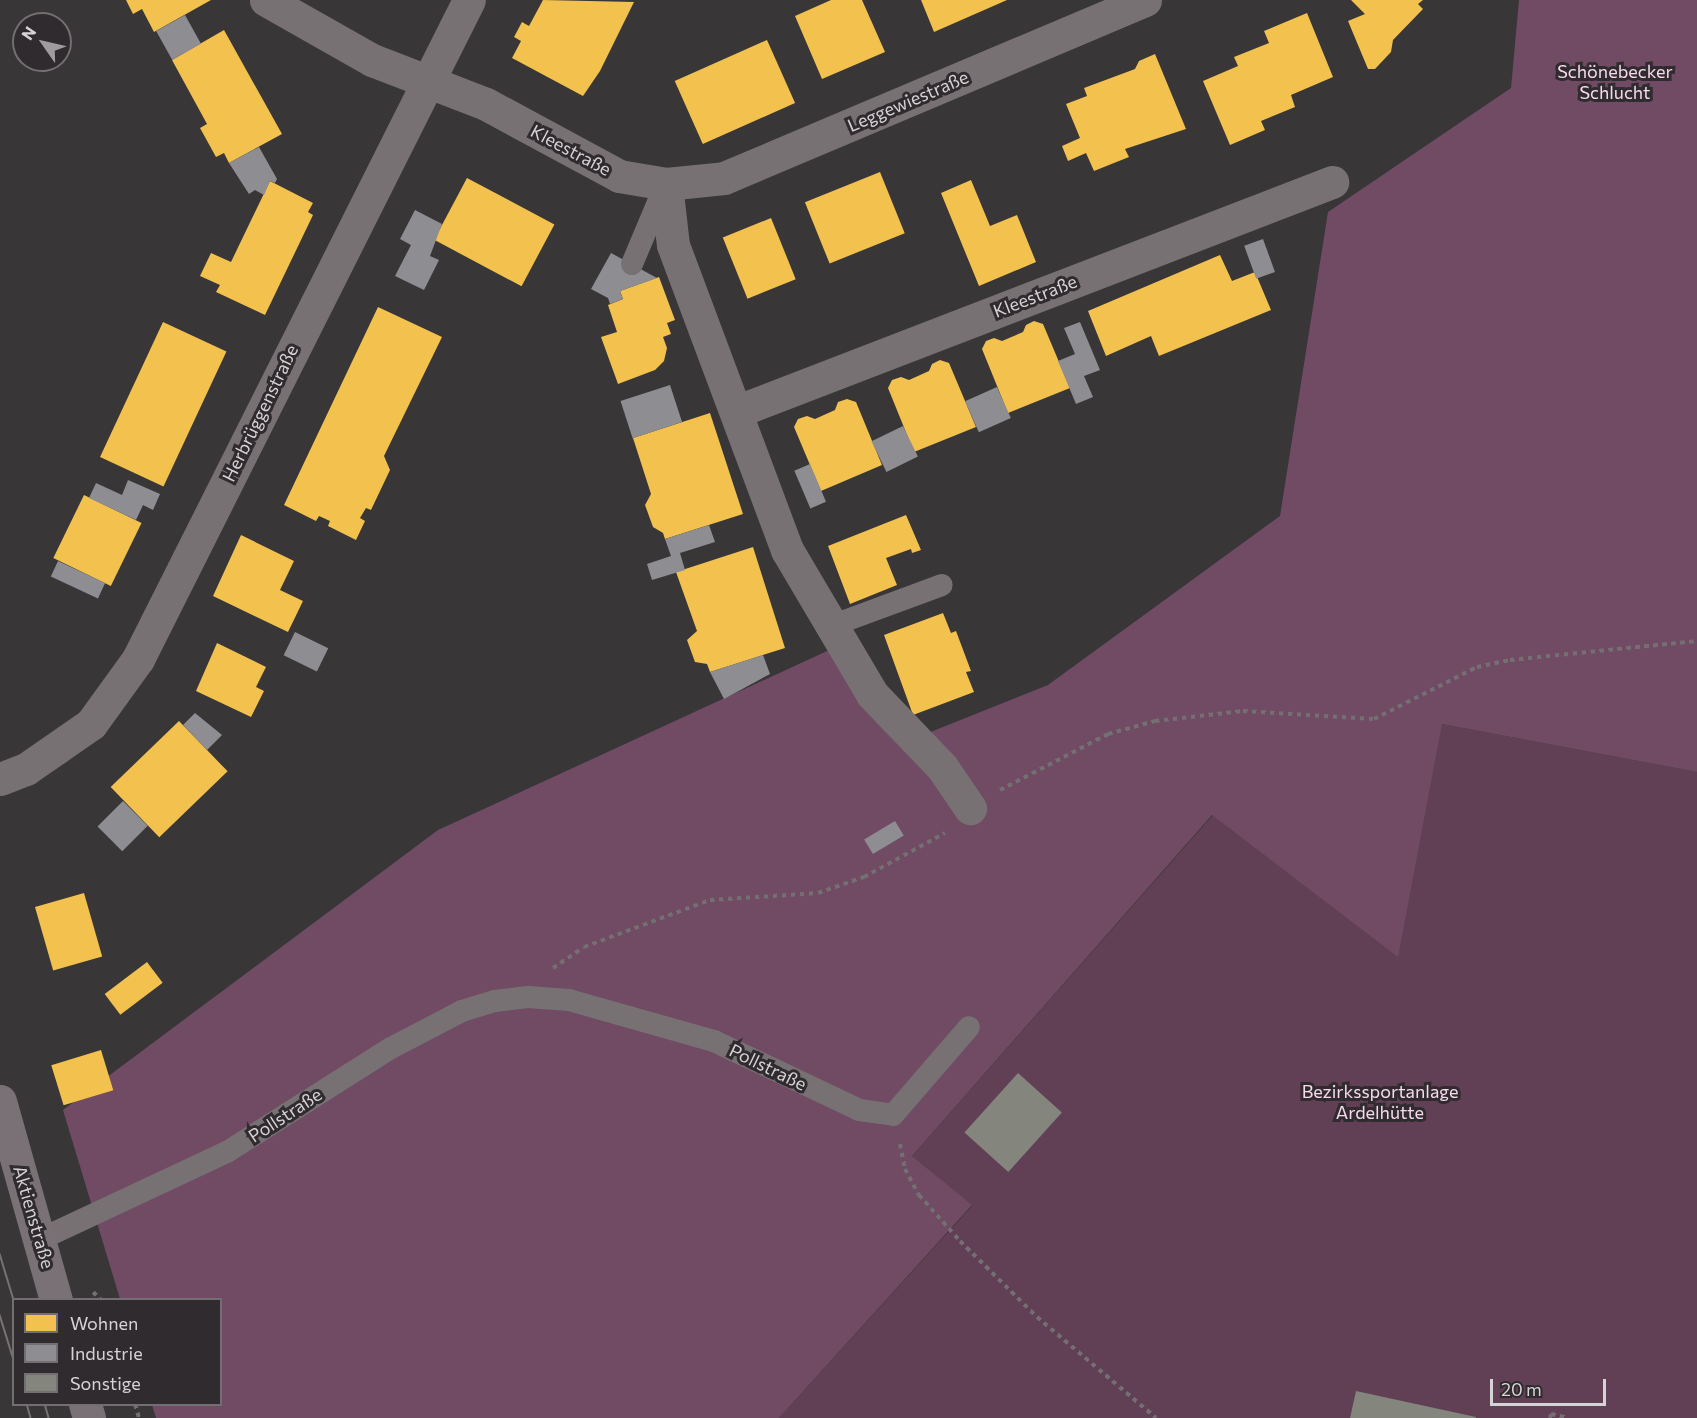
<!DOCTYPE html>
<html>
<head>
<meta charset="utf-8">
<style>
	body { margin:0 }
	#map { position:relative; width:1697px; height:1418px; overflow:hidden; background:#393638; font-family:Commissioner,sans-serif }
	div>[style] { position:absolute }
	.green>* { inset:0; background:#614055 }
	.forest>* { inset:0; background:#704b63 }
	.homes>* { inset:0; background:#f2c14e; transform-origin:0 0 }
	.industry>* { inset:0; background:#8d8d92; transform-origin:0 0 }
	.building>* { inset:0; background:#84857c; transform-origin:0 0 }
	.path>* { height:4px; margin-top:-2px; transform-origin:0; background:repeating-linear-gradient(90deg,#736f72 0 4.5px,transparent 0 9px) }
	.service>* { height:22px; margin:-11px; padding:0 11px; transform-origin:11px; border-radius:11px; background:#777174 }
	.minor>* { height:33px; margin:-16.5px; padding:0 16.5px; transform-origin:16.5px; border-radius:16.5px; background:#777174 }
	.primary>* { height:33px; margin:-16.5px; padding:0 16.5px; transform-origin:16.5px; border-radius:16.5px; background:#797175 }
	.tram>* { height:1.5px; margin:-0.75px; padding:0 0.75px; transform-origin:0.75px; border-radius:0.75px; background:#767275 }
	span { translate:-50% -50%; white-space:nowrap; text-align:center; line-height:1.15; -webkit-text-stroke:6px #302b2e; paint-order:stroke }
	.park-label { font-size:18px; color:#f6d9eb }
	.street-label { font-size:18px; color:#d6d3d5 }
	.legend { position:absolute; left:12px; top:1298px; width:210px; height:108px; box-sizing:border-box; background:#302b2e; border:2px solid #726e71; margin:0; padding:8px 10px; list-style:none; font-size:18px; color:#d6d3d5 }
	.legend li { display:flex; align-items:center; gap:12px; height:30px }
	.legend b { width:30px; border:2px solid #726e71 }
	.north { position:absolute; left:12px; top:12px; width:60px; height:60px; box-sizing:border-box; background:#302b2e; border:2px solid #726e71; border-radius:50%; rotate:304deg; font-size:16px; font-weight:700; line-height:24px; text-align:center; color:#d6d3d5 }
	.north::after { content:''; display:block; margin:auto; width:21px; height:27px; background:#9f9c9e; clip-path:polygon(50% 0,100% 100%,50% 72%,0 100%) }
	.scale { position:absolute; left:1490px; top:1379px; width:116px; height:27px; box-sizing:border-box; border:3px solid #d6d3d5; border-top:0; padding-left:8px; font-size:18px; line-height:21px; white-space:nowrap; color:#d6d3d5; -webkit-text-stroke:4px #302b2e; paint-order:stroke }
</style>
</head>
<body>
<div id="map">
	<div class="green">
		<div style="clip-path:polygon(1442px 724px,1697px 772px,1697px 1418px,779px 1418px,972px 1206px,912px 1156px,1213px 815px)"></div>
	</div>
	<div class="forest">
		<div style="clip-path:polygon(1519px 0,1697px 0,1697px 772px,1442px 724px,1398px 957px,1212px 815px,912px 1156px,972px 1205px,779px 1418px,156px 1418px,152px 1405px,220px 1404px,220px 1300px,120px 1299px,63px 1110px,438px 830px,838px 646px,898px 745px,1048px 685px,1280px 516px,1328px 212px,1511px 88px)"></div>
	</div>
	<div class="homes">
		<div style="clip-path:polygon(126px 0,211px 0,154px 32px,142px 9px,133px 14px)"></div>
		<div style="clip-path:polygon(543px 0,634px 2px,600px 71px,583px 96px,512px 58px,521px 41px,514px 37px,522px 22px,529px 26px)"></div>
		<div style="clip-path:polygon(831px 0,862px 0,885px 52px,822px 79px,795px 16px)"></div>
		<div style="clip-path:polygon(921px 0,1007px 0,934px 32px)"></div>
		<div style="clip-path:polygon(1351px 0,1423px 0,1418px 4px,1423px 9px,1393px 40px,1391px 52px,1375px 69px,1368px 69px,1348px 21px,1365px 14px)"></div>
		<div style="clip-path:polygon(1307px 13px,1333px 77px,1291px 95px,1295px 107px,1261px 121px,1265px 130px,1230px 145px,1203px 81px,1238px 66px,1234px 57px,1269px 43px,1264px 31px)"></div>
		<div style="clip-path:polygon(224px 30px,282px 134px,229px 163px,224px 153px,216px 157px,200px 128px,207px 124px,172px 60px)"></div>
		<div style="left:767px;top:40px;width:69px;height:101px;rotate:66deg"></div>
		<div style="clip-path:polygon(1155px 54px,1186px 129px,1125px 149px,1129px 157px,1094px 171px,1086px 153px,1068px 161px,1062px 146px,1080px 138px,1066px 104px,1087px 96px,1084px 88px,1135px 69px,1139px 61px)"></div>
		<div style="left:880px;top:172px;width:66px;height:81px;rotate:68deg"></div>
		<div style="left:467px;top:178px;width:99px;height:70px;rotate:28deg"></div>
		<div style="clip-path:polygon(971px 180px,990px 226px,1017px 215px,1036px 262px,979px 286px,941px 193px)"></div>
		<div style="clip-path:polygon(270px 181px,313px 203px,308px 212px,313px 215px,265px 315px,216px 292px,220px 285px,200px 276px,211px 253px,231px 262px)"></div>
		<div style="left:771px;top:218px;width:66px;height:52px;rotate:68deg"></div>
		<div style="clip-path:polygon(1220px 255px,1232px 281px,1255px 272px,1271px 310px,1159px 356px,1151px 336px,1106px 356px,1088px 311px)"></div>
		<div style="clip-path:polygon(659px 277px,675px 320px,667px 323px,671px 334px,663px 337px,667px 348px,664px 361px,655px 370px,618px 384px,601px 337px,617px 332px,608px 305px,623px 299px,620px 291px)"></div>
		<div style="clip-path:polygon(378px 307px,442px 337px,384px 456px,390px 470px,371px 510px,366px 508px,360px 518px,365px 521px,356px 540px,328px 526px,330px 521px,319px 516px,316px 521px,284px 505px)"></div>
		<div style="clip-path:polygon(1034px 321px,1043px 324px,1070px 388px,1008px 413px,982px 349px,986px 341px,994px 338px,1002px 341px,1023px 332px,1026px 325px)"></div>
		<div style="left:163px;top:322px;width:70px;height:149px;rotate:25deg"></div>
		<div style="clip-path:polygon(940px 360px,949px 363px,976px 427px,914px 452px,888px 388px,892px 380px,901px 377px,909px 380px,929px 371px,932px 364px)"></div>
		<div style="clip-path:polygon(847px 399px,856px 402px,882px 465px,821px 491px,794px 427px,798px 419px,807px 416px,815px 419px,835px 410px,838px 402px)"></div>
		<div style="clip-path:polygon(710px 413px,743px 514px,665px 539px,663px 533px,653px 527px,645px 505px,651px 494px,633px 438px)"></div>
		<div style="left:84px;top:495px;width:64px;height:70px;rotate:26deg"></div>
		<div style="clip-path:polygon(906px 515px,921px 550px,912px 553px,911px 549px,886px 558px,897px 585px,850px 604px,828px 546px)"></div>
		<div style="clip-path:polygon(241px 535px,294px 561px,280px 590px,303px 601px,288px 632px,213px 596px)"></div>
		<div style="clip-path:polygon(753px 547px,785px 648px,710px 672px,707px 664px,695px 662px,687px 640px,697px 631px,676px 572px)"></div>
		<div style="clip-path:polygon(943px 613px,951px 633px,956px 631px,971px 671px,966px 672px,974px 692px,913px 715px,884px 635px)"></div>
		<div style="clip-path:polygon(217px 643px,266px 667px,256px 687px,264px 691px,251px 717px,196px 691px)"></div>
		<div style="left:179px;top:721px;width:70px;height:95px;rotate:46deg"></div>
		<div style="left:84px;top:893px;width:66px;height:51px;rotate:74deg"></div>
		<div style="left:147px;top:962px;width:26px;height:53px;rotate:53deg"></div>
		<div style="left:101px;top:1050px;width:42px;height:52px;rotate:73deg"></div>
	</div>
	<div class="industry">
		<div style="left:185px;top:15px;width:33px;height:33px;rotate:61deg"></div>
		<div style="clip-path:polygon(259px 147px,277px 179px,275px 183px,270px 181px,264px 195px,255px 190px,249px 194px,229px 163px)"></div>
		<div style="clip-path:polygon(415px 210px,442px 224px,430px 256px,439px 260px,424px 290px,395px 276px,411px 245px,400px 239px)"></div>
		<div style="left:1263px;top:239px;width:35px;height:20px;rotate:70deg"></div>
		<div style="clip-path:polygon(611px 253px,657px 278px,620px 291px,623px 299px,610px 304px,608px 298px,591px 289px)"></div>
		<div style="clip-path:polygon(1080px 322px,1100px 370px,1084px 376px,1093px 397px,1076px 404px,1058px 361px,1075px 354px,1064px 328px)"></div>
		<div style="left:670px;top:385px;width:39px;height:52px;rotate:72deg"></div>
		<div style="left:997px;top:387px;width:34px;height:35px;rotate:66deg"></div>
		<div style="left:903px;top:426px;width:34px;height:35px;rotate:64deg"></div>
		<div style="left:810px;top:464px;width:41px;height:17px;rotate:67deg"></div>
		<div style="clip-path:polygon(128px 480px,160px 494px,153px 510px,143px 505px,136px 520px,89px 498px,96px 483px,122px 495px)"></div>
		<div style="clip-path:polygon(709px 525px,715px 542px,680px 553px,685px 570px,652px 580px,647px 564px,671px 556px,665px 539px)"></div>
		<div style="left:58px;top:561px;width:52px;height:17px;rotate:25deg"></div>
		<div style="left:295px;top:632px;width:37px;height:26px;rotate:26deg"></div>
		<div style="clip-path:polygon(763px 655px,770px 674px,724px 699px,710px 672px)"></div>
		<div style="clip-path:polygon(195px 713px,222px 735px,207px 750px,183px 725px)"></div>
		<div style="left:123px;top:801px;width:35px;height:36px;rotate:45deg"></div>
		<div style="left:895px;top:821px;width:17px;height:36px;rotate:59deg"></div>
	</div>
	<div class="building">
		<div style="left:1018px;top:1073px;width:59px;height:80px;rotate:42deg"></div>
		<div style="clip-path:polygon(1356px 1391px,1476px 1417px,1476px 1418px,1350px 1418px)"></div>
	</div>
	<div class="path">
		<div style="left:1000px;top:790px;width:122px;rotate:-27.4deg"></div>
		<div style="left:1108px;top:734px;width:49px;rotate:-15.5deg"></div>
		<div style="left:1155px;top:721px;width:89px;rotate:-6.5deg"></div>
		<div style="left:1243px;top:711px;width:131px;rotate:3.5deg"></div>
		<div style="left:1374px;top:719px;width:115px;rotate:-26.8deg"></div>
		<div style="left:1477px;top:667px;width:34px;rotate:-12deg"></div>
		<div style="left:1510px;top:660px;width:188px;rotate:-5.8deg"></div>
		<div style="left:553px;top:968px;width:37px;rotate:-34deg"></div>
		<div style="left:584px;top:947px;width:134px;rotate:-20.5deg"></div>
		<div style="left:710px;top:900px;width:108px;rotate:-3.7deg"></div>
		<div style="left:818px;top:893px;width:49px;rotate:-19.2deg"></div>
		<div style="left:864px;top:877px;width:92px;rotate:-28.5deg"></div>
		<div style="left:900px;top:1144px;width:25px;rotate:79deg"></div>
		<div style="left:905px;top:1169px;width:30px;rotate:62deg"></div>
		<div style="left:919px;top:1195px;width:62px;rotate:48.3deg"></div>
		<div style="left:960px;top:1241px;width:108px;rotate:44.6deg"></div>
		<div style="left:1037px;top:1317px;width:156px;rotate:40.3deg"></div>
		<div style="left:93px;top:1292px;width:11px;rotate:45deg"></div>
		<div style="left:135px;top:1404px;width:15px;rotate:74deg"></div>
		<div style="left:1550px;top:1418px;width:4px;rotate:-76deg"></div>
		<div style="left:1551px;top:1414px;width:18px;rotate:13deg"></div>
	</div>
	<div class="service">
		<div style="left:632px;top:264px;width:82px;rotate:-67.2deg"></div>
		<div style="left:831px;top:626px;width:118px;rotate:-20.3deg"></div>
		<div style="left:41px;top:1239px;width:205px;rotate:-25.1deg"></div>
		<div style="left:227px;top:1152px;width:194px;rotate:-32.4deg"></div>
		<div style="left:391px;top:1048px;width:80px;rotate:-27.5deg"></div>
		<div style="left:462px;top:1011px;width:34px;rotate:-17deg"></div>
		<div style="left:495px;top:1001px;width:33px;rotate:-7deg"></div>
		<div style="left:528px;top:997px;width:41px;rotate:4.2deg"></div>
		<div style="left:569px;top:1000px;width:151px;rotate:15.8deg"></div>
		<div style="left:714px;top:1041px;width:161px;rotate:25.4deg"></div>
		<div style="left:859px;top:1110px;width:34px;rotate:8deg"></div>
		<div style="left:893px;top:1115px;width:116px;rotate:-49.2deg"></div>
	</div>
	<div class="minor">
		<div style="left:266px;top:0;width:122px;rotate:29.5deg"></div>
		<div style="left:372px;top:60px;width:122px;rotate:21.1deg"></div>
		<div style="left:486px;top:104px;width:151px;rotate:28.4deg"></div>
		<div style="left:619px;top:176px;width:48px;rotate:9.7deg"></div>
		<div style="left:666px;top:184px;width:58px;rotate:-5.9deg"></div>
		<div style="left:724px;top:178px;width:457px;rotate:-22.9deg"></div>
		<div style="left:666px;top:184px;width:61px;rotate:83.5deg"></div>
		<div style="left:673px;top:245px;width:326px;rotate:69.5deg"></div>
		<div style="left:787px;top:550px;width:167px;rotate:59.4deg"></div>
		<div style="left:872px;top:694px;width:101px;rotate:46.2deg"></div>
		<div style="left:942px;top:767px;width:50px;rotate:55.7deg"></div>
		<div style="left:738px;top:411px;width:637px;rotate:-21.08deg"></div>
		<div style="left:0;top:779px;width:28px;rotate:-21deg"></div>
		<div style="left:26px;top:769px;width:79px;rotate:-34.7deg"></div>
		<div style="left:91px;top:724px;width:80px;rotate:-54.1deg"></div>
		<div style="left:138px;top:659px;width:737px;rotate:-63.33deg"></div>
	</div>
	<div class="primary">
		<div style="left:0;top:1101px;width:207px;rotate:74.3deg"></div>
		<div style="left:85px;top:1404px;width:15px;rotate:74deg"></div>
	</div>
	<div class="tram">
		<div style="left:0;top:1254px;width:48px;rotate:73.1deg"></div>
		<div style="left:0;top:1315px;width:47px;rotate:72.7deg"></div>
		<div style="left:27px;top:1404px;width:15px;rotate:74deg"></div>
		<div style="left:45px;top:1404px;width:15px;rotate:74deg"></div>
	</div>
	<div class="park-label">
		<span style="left:1615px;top:82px">Schönebecker<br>Schlucht</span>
		<span style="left:1380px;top:1102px">Bezirkssportanlage<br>Ardelhütte</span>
	</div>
	<div class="street-label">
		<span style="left:908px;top:101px;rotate:-23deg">Leggewiestraße</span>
		<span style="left:571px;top:150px;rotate:28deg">Kleestraße</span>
		<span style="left:1035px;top:296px;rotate:-21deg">Kleestraße</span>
		<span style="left:260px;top:413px;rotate:-64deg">Herbrüggenstraße</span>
		<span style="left:768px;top:1067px;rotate:26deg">Pollstraße</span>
		<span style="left:285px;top:1115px;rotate:-33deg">Pollstraße</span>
		<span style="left:34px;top:1217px;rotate:74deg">Aktienstraße</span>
	</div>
	<ul class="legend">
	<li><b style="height:16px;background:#f2c14e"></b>Wohnen</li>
	<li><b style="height:16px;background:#8d8d92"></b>Industrie</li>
	<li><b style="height:16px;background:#84857c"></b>Sonstige</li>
	</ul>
	<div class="north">N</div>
	<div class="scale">20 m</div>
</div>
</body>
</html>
